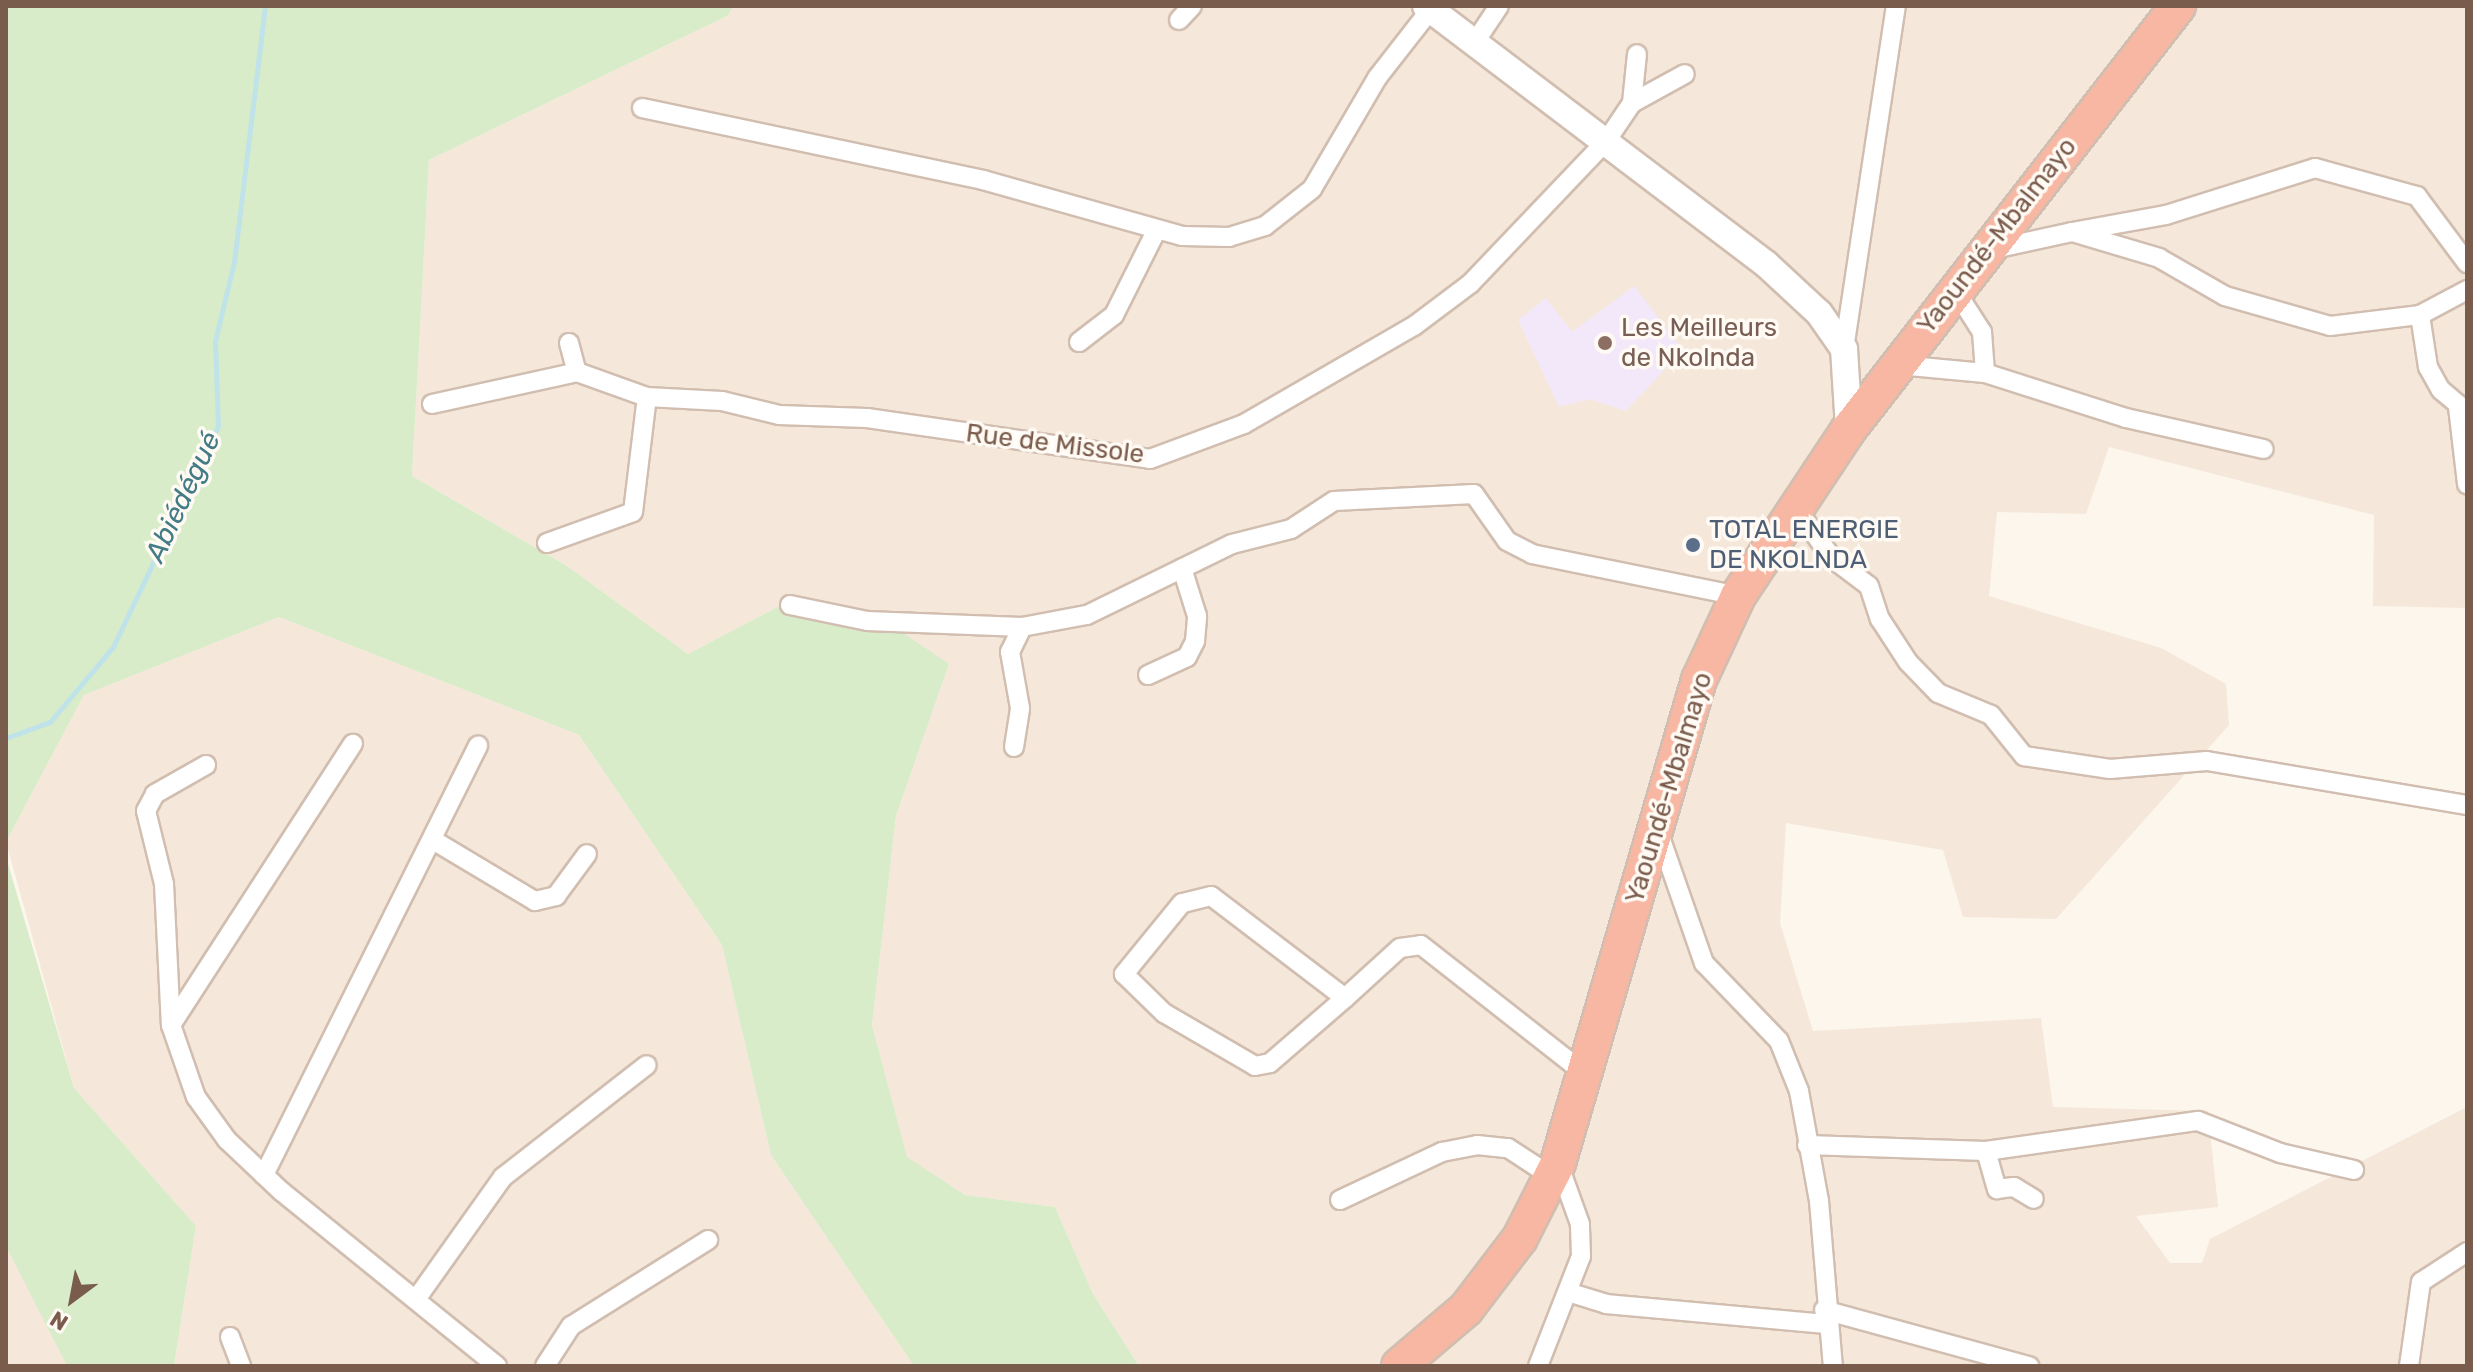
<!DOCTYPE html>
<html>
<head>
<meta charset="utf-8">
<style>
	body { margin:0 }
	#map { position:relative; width:2473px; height:1372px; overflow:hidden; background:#fdf6ec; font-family:Rubik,sans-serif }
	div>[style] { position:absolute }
	.residential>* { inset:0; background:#f5e8da }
	.education>* { inset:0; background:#f3e8fa }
	.green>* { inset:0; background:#d8ecc9 }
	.stream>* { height:5px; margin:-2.5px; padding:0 2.5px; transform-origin:2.5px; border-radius:2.5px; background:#bfe3e8 }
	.roads { filter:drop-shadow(2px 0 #d1beb0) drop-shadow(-2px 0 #d1beb0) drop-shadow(0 2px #d1beb0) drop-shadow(0 -2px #d1beb0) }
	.street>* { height:18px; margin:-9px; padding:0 9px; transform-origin:9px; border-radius:9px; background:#fff }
	.secondary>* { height:26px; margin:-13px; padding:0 13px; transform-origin:13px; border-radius:13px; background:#fff }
	.highway>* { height:34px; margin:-17px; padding:0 17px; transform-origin:17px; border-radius:17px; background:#f7b7a3 }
	.dots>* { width:22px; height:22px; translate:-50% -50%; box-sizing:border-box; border:4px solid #fffaf3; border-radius:50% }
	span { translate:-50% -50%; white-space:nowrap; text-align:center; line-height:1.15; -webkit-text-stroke:7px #fffaf3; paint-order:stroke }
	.street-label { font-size:26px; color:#7a5c4d }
	.education-label { font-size:26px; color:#785e54 }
	.left { translate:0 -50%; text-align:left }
	.service-label { font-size:26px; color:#4e5e75 }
	.water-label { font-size:28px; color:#437c86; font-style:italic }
	.frame { position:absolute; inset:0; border:8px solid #7a5c4d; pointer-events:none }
	.north { position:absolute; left:32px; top:1260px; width:80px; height:80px; -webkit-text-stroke:6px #fffaf3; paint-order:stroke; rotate:212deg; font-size:22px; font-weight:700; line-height:32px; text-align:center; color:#7a5c4d }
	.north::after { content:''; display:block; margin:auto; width:28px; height:36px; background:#7a5c4d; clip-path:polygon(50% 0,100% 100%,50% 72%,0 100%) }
</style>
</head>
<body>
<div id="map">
	<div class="residential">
		<div style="clip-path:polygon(734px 6px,2467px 6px,2467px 608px,2373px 606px,2374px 515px,2109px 447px,2086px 514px,1997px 512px,1989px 596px,2161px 648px,2226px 684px,2229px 725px,2056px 919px,1963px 917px,1943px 850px,1786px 823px,1780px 923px,1813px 1031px,2041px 1018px,2053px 1107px,2208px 1111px,2218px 1207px,2136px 1216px,2170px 1263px,2202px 1263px,2210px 1239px,2467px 1107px,2467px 1366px,1139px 1366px,1093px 1294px,1055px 1207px,965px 1195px,907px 1158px,872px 1025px,896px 816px,949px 664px,787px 602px,688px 654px,567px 566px,412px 476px,429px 160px,727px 16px)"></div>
		<div style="clip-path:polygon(279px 617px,579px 735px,722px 945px,771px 1155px,914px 1366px,174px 1366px,196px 1226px,74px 1088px,6px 842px,84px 695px)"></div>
		<div style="clip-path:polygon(6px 1246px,15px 1261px,67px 1366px,6px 1366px)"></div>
	</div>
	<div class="education">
		<div style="clip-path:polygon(1634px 286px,1683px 350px,1626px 411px,1589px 399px,1559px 407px,1518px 320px,1546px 298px,1572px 332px)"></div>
	</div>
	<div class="green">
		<div style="clip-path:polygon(6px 6px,734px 6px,727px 16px,429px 160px,412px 476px,567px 566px,688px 654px,787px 602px,900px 631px,949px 664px,896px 816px,872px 1025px,907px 1157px,965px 1195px,1055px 1207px,1093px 1294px,1139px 1366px,914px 1366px,771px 1155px,722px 945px,579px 735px,279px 617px,84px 695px,6px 842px)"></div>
		<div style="clip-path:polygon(6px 857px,74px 1088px,196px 1226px,174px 1366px,67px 1366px,6px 1246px)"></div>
	</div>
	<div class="stream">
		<div style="left:6px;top:738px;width:47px;rotate:-20deg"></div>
		<div style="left:50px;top:722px;width:98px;rotate:-50deg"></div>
		<div style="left:113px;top:647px;width:245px;rotate:-64.6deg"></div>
		<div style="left:218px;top:426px;width:85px;rotate:-92deg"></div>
		<div style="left:215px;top:341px;width:81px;rotate:-76.5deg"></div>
		<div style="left:234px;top:262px;width:258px;rotate:-83.1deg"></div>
	</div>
	<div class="roads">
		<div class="street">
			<div style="left:1179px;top:20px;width:19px;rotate:-47deg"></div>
			<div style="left:1475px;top:42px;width:43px;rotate:-56.3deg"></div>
			<div style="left:1632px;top:103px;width:49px;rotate:-84.2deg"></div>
			<div style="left:642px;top:108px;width:349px;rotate:11.9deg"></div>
			<div style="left:983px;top:180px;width:207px;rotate:15.7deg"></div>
			<div style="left:1182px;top:236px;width:47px;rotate:1.2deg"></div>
			<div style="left:1229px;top:237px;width:38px;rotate:-17deg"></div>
			<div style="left:1265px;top:226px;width:60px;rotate:-38.2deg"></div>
			<div style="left:1312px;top:189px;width:129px;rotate:-59.6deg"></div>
			<div style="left:1377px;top:78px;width:88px;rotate:-52deg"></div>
			<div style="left:2072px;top:232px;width:96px;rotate:-10.3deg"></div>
			<div style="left:2166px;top:215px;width:156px;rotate:-17.5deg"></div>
			<div style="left:2315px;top:168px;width:106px;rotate:15.4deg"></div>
			<div style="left:2417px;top:196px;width:84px;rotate:53.3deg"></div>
			<div style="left:1994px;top:249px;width:80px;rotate:-12.3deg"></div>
			<div style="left:2072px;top:232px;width:91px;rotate:16.6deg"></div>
			<div style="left:2159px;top:258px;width:76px;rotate:29.9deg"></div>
			<div style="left:2225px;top:296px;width:109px;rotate:15.9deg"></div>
			<div style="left:2330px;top:326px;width:91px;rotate:-7deg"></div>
			<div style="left:2420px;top:315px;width:53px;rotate:-28deg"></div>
			<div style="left:1955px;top:290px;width:50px;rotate:57.3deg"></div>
			<div style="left:1982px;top:332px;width:41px;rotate:85.8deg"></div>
			<div style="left:2420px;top:315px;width:53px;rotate:81.3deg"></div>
			<div style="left:2428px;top:367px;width:26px;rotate:61deg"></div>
			<div style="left:2441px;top:390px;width:34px;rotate:40deg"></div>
			<div style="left:1079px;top:342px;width:44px;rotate:-37.6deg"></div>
			<div style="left:1114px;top:315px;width:96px;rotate:-63.4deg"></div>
			<div style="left:569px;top:343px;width:30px;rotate:75deg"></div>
			<div style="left:577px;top:372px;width:74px;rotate:19.7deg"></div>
			<div style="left:647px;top:397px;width:75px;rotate:3.1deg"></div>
			<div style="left:722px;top:401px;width:59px;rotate:13.8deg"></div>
			<div style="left:779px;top:415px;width:88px;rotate:2deg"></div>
			<div style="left:867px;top:418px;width:286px;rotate:8.2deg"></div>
			<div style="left:1150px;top:459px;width:100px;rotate:-20.4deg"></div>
			<div style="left:1244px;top:424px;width:196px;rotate:-30deg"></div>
			<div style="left:1414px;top:326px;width:70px;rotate:-36.9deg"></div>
			<div style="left:1470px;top:284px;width:199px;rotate:-46.4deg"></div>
			<div style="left:1607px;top:140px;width:45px;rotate:-56deg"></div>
			<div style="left:1632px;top:103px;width:60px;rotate:-28.7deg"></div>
			<div style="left:1844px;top:349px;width:347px;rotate:-81.4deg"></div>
			<div style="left:1899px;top:365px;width:86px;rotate:5.3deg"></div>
			<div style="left:1985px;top:373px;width:148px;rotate:17.7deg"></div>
			<div style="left:2126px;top:418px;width:141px;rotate:12.7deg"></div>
			<div style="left:432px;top:404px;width:148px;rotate:-12.4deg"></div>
			<div style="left:2458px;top:407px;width:78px;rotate:83.3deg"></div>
			<div style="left:1795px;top:507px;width:63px;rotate:54deg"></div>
			<div style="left:1832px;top:558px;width:46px;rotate:37.1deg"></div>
			<div style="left:1869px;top:586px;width:35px;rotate:72deg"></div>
			<div style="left:1880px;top:619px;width:51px;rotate:56.9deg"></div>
			<div style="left:1908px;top:662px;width:43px;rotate:45.9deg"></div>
			<div style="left:1938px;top:693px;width:57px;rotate:22.5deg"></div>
			<div style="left:1991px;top:715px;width:53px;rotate:51.2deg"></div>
			<div style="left:2024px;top:756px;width:87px;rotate:8.6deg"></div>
			<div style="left:2110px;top:769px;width:97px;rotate:-4.7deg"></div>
			<div style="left:2207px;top:761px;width:264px;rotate:9.6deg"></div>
			<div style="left:547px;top:543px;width:91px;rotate:-19.8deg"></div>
			<div style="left:633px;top:512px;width:116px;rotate:-83.1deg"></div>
			<div style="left:790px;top:605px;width:79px;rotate:11.7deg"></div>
			<div style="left:867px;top:621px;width:155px;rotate:2.2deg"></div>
			<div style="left:1148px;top:675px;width:43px;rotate:-24.8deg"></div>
			<div style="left:1187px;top:657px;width:18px;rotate:-63deg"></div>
			<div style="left:1195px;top:641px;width:25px;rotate:-85deg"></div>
			<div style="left:1197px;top:616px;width:50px;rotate:-107.4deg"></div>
			<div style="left:1014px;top:747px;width:39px;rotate:-81deg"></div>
			<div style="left:1020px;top:708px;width:57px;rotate:-100.1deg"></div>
			<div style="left:1010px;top:652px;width:28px;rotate:-64deg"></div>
			<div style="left:1022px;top:627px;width:66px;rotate:-10.5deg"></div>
			<div style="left:1087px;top:615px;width:161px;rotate:-26.1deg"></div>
			<div style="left:1232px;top:544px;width:61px;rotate:-14.3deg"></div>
			<div style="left:1291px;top:529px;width:51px;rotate:-33.1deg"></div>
			<div style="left:1334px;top:501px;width:140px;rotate:-2.9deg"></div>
			<div style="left:1474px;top:494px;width:57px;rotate:54.9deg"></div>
			<div style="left:1507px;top:541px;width:28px;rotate:27deg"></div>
			<div style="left:1532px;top:554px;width:210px;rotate:11.5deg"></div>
			<div style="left:206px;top:765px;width:59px;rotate:150.4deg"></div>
			<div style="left:155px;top:794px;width:19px;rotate:118deg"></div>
			<div style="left:146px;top:811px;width:75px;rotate:76.1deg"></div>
			<div style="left:164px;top:884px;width:141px;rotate:87.2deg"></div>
			<div style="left:171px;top:1025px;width:76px;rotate:70.9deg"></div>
			<div style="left:196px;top:1097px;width:53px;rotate:54.2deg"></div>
			<div style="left:227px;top:1140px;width:74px;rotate:43.4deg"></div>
			<div style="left:281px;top:1191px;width:278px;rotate:39deg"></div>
			<div style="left:1658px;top:831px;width:140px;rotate:70.8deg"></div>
			<div style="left:1704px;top:963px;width:108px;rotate:46.1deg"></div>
			<div style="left:1779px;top:1041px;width:54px;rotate:68.2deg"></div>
			<div style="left:1799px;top:1091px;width:112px;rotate:79.7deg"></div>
			<div style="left:1819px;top:1201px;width:166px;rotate:85.2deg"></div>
			<div style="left:433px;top:840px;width:119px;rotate:30.9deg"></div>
			<div style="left:535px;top:901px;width:22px;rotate:-13deg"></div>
			<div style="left:556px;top:896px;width:52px;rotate:-53.6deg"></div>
			<div style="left:1345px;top:998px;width:168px;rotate:-142.7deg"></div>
			<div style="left:1211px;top:896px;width:30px;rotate:166deg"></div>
			<div style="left:1182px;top:903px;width:92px;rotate:129.2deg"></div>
			<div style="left:1124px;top:974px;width:56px;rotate:44.3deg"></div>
			<div style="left:1164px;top:1013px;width:105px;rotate:30.2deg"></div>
			<div style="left:1255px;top:1066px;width:15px;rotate:-11deg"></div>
			<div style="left:1270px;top:1063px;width:99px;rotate:-40.9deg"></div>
			<div style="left:1345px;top:998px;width:74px;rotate:-42.3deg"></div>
			<div style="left:1400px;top:948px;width:21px;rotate:-8deg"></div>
			<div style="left:1421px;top:945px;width:212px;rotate:38.1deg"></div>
			<div style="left:171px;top:1025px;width:335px;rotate:-57.1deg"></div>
			<div style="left:1807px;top:1145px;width:179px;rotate:1.9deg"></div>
			<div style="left:1986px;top:1151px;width:40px;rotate:74deg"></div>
			<div style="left:1997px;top:1189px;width:17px;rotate:-7deg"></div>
			<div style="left:2014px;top:1187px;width:23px;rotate:31deg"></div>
			<div style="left:1986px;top:1151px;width:214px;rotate:-8.1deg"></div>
			<div style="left:2198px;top:1121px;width:88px;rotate:21.3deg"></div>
			<div style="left:2280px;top:1153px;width:76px;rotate:12.9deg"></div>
			<div style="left:264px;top:1175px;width:480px;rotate:-63.5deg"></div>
			<div style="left:1340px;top:1200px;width:113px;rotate:-25.2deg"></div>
			<div style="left:1442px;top:1152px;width:36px;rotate:-11deg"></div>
			<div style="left:1477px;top:1145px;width:31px;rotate:6deg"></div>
			<div style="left:1508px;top:1148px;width:51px;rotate:33.1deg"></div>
			<div style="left:1571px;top:1293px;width:37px;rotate:17deg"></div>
			<div style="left:1606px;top:1304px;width:221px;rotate:5.2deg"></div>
			<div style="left:417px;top:1298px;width:148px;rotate:-54.6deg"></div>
			<div style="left:503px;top:1177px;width:182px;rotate:-37.9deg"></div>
			<div style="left:1824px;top:1310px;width:213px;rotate:15.3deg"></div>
			<div style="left:230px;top:1337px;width:31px;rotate:69deg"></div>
			<div style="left:545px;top:1366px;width:48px;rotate:-57deg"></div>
			<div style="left:571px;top:1326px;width:162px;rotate:-32.1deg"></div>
			<div style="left:1538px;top:1366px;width:118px;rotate:-68.6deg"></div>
			<div style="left:1581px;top:1256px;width:32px;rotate:-92deg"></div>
			<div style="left:1580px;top:1224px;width:65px;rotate:-109.8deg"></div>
			<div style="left:2409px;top:1366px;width:85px;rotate:-81.9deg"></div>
			<div style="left:2421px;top:1282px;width:55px;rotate:-33.1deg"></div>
		</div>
		<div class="secondary">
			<div style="left:1426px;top:6px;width:427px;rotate:37.2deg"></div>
			<div style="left:1766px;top:264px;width:72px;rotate:42.8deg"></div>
			<div style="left:1819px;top:313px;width:44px;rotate:55.2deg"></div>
			<div style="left:1844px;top:349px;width:80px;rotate:86.4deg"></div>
		</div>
		<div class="highway">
			<div style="left:1399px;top:1366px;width:88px;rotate:-40.4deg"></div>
			<div style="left:1466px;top:1309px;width:89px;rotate:-52.7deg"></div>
			<div style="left:1520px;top:1238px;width:84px;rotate:-63.1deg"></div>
			<div style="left:1558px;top:1163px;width:503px;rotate:-73.73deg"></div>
			<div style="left:1699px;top:680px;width:93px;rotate:-65.1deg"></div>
			<div style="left:1738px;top:596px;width:201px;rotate:-56.4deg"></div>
			<div style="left:1849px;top:429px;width:536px;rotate:-52.13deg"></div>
		</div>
	</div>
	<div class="dots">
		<div style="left:1605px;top:343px;background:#8d6e63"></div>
		<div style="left:1693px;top:545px;background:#5c6f8a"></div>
	</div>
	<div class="street-label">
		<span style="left:1997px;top:236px;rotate:-52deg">Yaoundé-Mbalmayo</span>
		<span style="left:1055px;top:444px;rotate:7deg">Rue de Missole</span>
		<span style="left:1669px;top:788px;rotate:-73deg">Yaoundé-Mbalmayo</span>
	</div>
	<div class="education-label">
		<span class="left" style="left:1621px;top:343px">Les Meilleurs<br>de Nkolnda</span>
	</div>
	<div class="service-label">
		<span class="left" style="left:1709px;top:545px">TOTAL ENERGIE<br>DE NKOLNDA</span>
	</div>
	<div class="water-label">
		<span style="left:183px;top:497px;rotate:-65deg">Abiédégué</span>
	</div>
	<div class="frame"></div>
	<div class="north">N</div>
</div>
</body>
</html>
